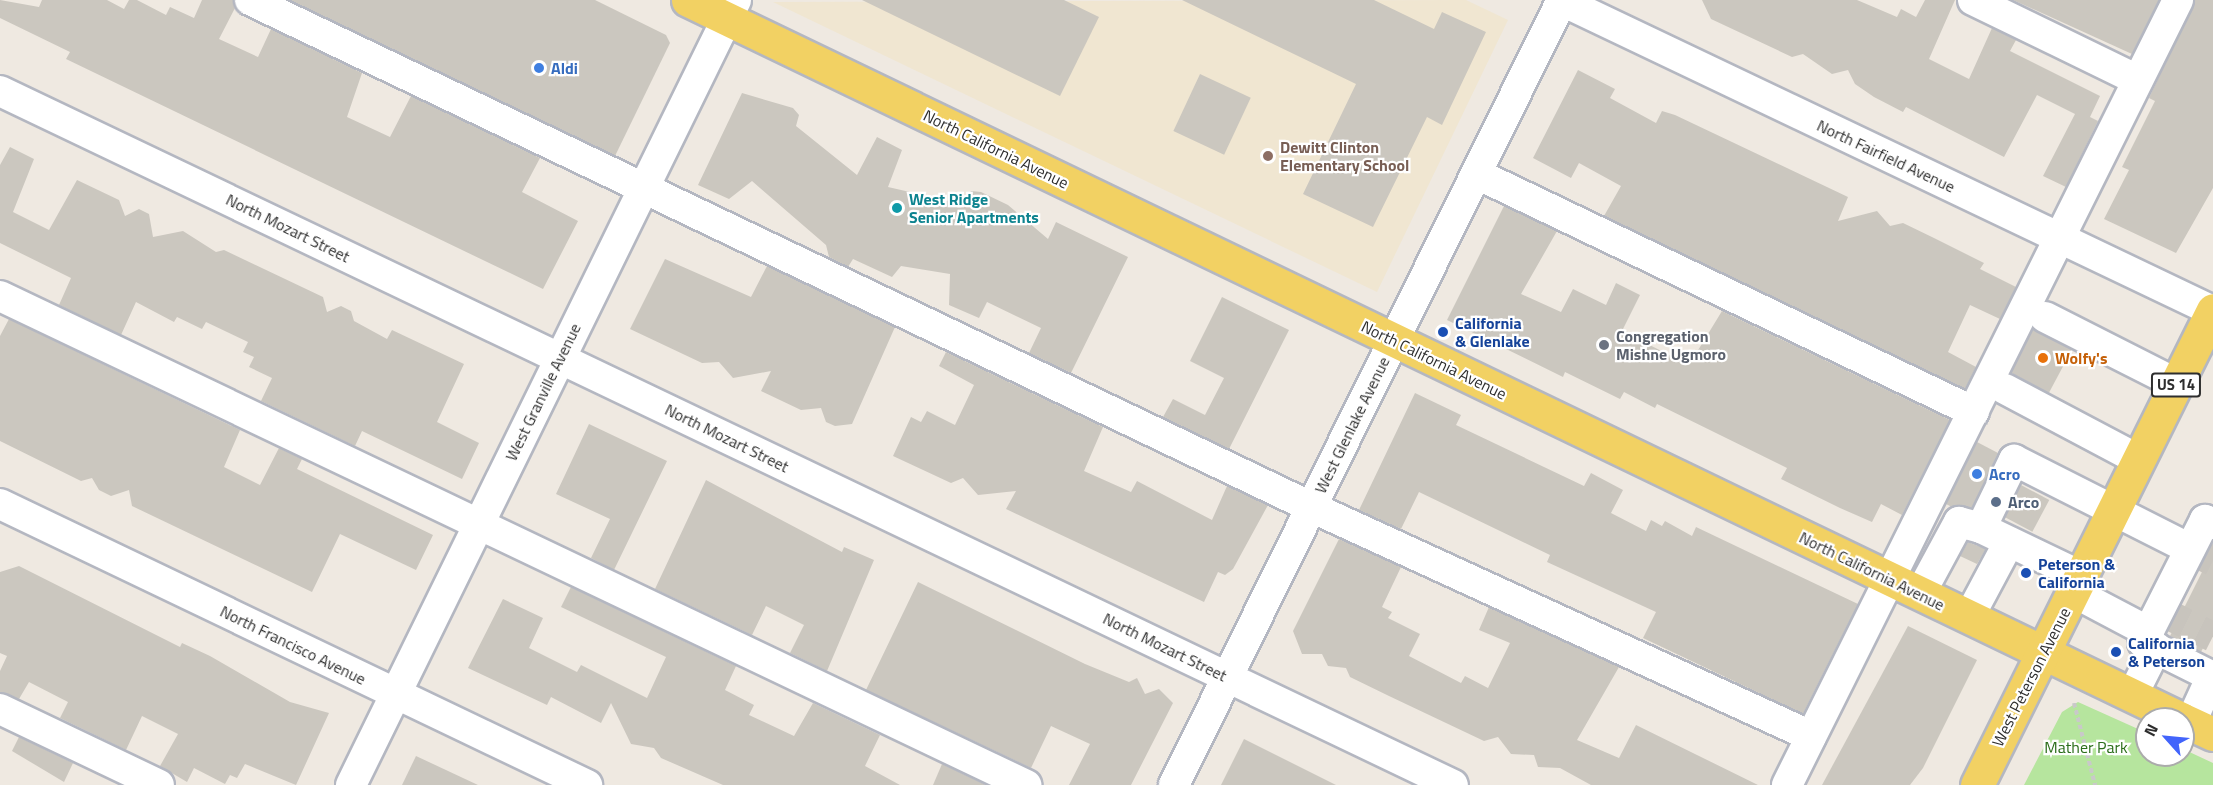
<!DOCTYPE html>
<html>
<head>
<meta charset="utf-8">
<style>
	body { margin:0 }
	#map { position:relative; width:2213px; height:785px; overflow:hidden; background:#efe9e1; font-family:"Titillium Web",sans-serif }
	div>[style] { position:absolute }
	.education>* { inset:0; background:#f0e6d1 }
	.green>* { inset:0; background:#b6e59e }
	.building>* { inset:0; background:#cbc7bf; transform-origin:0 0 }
	.minor-tunnel>* { height:30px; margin-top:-15px; transform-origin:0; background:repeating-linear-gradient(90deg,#c8c4bd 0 30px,transparent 0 45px) }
	.path>* { height:4px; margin-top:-2px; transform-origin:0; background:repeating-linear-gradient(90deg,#c9c9c9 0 4.5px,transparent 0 7.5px) }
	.roads { filter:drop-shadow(2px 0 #b4b7c1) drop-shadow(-2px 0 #b4b7c1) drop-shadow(0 2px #b4b7c1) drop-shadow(0 -2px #b4b7c1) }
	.minor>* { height:30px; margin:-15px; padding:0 15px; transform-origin:15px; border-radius:15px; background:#fff }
	.major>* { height:33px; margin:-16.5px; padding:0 16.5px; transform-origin:16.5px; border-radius:16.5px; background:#f2d163 }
	.dots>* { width:16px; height:16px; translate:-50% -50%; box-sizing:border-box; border:3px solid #fff; border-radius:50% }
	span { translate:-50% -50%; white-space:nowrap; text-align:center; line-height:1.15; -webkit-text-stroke:4.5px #fff; paint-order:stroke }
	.shield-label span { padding:2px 4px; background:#fff; border:2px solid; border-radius:4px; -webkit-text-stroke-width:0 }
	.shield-label { font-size:15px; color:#2e2e2e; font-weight:700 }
	.shop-label { font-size:16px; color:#366cbe; font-weight:700 }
	.left { translate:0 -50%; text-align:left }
	.education-label { font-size:16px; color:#785e54; font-weight:700 }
	.street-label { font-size:16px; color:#2e2e2e }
	.culture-label { font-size:16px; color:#0d838f; font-weight:700 }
	.transit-label { font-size:16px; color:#164399; font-weight:700 }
	.worship-label { font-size:16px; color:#5b616d; font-weight:700 }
	.food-label { font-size:16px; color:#c56008; font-weight:700 }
	.service-label { font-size:16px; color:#4e5e75; font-weight:700 }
	.park-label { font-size:16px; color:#2c6e1b }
	.north { position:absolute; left:2135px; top:707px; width:60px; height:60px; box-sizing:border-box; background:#fff; border:2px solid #ababab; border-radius:50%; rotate:297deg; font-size:16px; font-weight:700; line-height:24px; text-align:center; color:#2e2e2e }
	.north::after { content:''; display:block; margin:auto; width:21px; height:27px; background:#4264fb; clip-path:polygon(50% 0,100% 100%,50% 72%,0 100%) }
</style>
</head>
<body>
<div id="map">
	<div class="education">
		<div style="clip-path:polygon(1466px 0,1508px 20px,1377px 292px,773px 2px)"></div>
	</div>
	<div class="green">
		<div style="clip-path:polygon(2078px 702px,2147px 733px,2147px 755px,2183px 755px,2183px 749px,2213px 763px,2213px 785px,2024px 785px,2062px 712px)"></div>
	</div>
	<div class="building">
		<div style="clip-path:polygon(0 0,39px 7px,42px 0,107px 0,124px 9px,129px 0,137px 0,166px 15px,170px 7px,194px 18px,202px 0,233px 0,235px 8px,219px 39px,258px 57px,271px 29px,362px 73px,347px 117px,390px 137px,411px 96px,540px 158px,522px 192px,578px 221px,543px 289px,66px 59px,70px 52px,0 18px)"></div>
		<div style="clip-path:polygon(290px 0,595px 0,666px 35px,670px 43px,615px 156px)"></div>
		<div style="clip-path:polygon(862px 0,1064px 0,1099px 17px,1060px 96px)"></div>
		<div style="clip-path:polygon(1182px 0,1374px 0,1434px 29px,1442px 12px,1486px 32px,1442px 125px,1427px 117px,1373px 227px,1303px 194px,1356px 84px)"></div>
		<div style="clip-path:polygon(1702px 0,1857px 0,1897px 17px,1901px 9px,1916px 17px,1925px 0,1955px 0,1929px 59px,1969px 79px,1992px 28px,2016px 40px,2010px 51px,2100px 96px,2090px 117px,2098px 121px,2066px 187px,2043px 176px,2075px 114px,2037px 95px,2004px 157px,1906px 107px,1903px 112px,1874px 97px,1855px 84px,1848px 70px,1832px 74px,1803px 54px,1792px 57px,1711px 19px)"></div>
		<div style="clip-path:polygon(2013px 0,2159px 0,2132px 54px)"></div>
		<div style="clip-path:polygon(2195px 0,2213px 0,2213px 188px,2176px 253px,2104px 219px,2129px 170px,2122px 167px,2155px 101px,2149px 98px)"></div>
		<div style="clip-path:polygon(1578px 70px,1615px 89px,1610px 98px,1656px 123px,1662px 111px,1675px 115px,1848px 197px,1838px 221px,1877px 211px,1890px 226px,1903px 223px,1934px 238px,1984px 263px,1980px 269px,2016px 287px,2000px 319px,1970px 305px,1948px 352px,1976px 367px,1965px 389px,1604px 216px,1621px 186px,1579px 163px,1571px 178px,1533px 158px)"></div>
		<div style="left:1200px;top:74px;width:56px;height:63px;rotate:25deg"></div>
		<div style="clip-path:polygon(742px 93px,793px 108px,799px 115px,796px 126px,857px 175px,877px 137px,902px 150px,888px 187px,962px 204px,971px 191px,981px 192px,1008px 205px,1048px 239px,1056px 222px,1128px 257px,1071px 373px,1029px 353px,1041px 328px,987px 302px,979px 318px,949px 305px,950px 274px,901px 266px,892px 277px,853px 259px,848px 267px,829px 257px,826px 245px,752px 181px,729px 199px,698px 185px)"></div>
		<div style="clip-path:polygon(10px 147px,34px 159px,13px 212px,49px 230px,77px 180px,119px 200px,125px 216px,139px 209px,149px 214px,153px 237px,183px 231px,216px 252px,224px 250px,323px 297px,327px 312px,341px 306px,351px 311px,354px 321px,387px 339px,392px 330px,464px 364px,437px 422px,479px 443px,462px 479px,362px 431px,355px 446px,261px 401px,272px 378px,249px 367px,254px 357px,243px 352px,248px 342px,206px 322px,202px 329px,177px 317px,174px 322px,136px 302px,121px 335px,59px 305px,71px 278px,0 243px,0 165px)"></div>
		<div style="clip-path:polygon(1504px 206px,1557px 231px,1521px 294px,1561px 312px,1573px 289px,1606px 305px,1616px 283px,1640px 295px,1622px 331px,1689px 365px,1722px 311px,1950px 420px,1902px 515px,1881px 504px,1872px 522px,1840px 508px,1781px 479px,1787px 468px,1657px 404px,1655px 408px,1624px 392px,1620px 399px,1565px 372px,1563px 377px,1447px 320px)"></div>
		<div style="clip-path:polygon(665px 259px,751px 297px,767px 266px,895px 327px,852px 424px,835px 426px,826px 422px,821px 408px,801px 410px,761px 391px,771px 371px,733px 378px,719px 362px,702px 363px,630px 329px)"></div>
		<div style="clip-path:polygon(1222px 297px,1289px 330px,1229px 449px,1163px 417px,1173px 399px,1205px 415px,1224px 378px,1190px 361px)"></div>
		<div style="clip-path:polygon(9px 319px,240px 430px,224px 467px,260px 485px,279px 448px,302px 459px,297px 469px,433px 535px,416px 570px,340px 534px,312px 592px,132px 506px,129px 490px,111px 496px,99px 490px,92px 478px,81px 481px,0 441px,0 336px)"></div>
		<div style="left:2033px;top:329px;width:44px;height:49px;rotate:28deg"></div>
		<div style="clip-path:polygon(946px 352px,1103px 427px,1084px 471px,1131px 492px,1137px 481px,1212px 520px,1227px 486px,1268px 505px,1233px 569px,1225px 575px,1218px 572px,1204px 602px,1006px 509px,1016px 491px,978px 495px,963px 478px,951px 483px,893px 456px,911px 417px,921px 422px,927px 411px,955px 425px,974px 385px,939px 366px)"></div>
		<div style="clip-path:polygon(1415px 393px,1461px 415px,1456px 425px,1584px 486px,1591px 473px,1623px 490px,1611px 513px,1646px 531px,1651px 520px,1662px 526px,1665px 521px,1692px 536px,1696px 527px,1858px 604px,1803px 714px,1643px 638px,1656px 612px,1547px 562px,1550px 555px,1419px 492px,1401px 529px,1359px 510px)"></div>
		<div style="clip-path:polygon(589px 424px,667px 461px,614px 570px,591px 558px,610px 519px,556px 494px)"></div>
		<div style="clip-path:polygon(1977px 442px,1998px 453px,1972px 508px,1952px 507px,1946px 504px)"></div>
		<div style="clip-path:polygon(706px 480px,842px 552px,844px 547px,874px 560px,827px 671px,790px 653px,804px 625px,766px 606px,752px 635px,655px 589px)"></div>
		<div style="left:2021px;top:485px;width:32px;height:36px;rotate:28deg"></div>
		<div style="clip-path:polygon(1339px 539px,1401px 567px,1382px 607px,1392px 612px,1388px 618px,1420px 634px,1409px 656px,1461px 683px,1465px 676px,1488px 688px,1510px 643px,1479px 630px,1489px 607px,1619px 667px,1577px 740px,1619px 758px,1636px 725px,1758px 785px,1591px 785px,1560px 768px,1538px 767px,1534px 755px,1511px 754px,1498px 737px,1484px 741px,1389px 696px,1350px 677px,1346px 668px,1328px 666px,1322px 654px,1302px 654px,1293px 631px)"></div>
		<div style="clip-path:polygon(1968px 542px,1986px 549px,1977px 564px,1960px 556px)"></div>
		<div style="clip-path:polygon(2213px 550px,2213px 628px,2201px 652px,2170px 636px)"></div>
		<div style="clip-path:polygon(19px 566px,180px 647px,182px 643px,210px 656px,290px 702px,329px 713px,296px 785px,245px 764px,237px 778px,230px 775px,225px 784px,194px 768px,187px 782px,160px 766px,178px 734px,142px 716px,126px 750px,60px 718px,68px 702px,29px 682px,19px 699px,0 692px,0 671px,7px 656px,0 653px,0 572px)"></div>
		<div style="clip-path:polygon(918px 582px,1085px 664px,1129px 682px,1137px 678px,1145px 694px,1159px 689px,1173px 703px,1131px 785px,1069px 785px,1090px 744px,1051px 726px,1031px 768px,866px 690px)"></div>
		<div style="clip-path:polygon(571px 587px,736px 666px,725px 690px,754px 705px,749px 715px,794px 736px,813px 703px,880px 735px,865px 766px,900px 785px,723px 785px,661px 758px,654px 748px,631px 744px,611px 703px,601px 723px,551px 697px,547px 705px,468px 668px,503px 599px,543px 618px,529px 648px,577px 672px,581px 665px,647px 698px,666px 657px,561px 607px)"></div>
		<div style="clip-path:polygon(1908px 626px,1977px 660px,1923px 768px,1910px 785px,1822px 785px)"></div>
		<div style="clip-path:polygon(19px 737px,73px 763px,64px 782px,12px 751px)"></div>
		<div style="clip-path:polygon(1244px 739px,1336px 785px,1221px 785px)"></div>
		<div style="clip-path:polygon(416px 756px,478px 785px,402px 785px)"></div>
		<div style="clip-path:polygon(942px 764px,986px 785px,933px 785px)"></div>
	</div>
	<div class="minor-tunnel">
		<div style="left:2190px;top:549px;width:26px;rotate:28deg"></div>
		<div style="left:2159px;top:610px;width:60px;rotate:26.6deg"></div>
	</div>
	<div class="path">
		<div style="left:2074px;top:703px;width:85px;rotate:75.6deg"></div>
	</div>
	<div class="roads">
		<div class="minor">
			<div style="left:250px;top:0;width:1176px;rotate:25.54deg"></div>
			<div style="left:1311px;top:507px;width:550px;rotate:24.61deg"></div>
			<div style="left:1560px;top:0;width:723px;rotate:25.47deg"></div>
			<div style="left:1973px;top:0;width:183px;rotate:25.9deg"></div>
			<div style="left:0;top:91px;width:1610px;rotate:25.53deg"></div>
			<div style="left:1477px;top:174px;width:551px;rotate:25.59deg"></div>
			<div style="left:0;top:296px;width:1137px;rotate:25.48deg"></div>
			<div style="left:2045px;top:317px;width:148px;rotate:26.9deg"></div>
			<div style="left:2005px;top:389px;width:152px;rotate:27.9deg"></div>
			<div style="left:0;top:504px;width:651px;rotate:25.58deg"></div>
			<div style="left:2213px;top:524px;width:9px;rotate:-153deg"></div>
			<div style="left:2205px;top:520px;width:137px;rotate:116.9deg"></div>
			<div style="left:2143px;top:642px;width:78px;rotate:26.6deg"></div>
			<div style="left:2081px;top:576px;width:111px;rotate:-154.4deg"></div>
			<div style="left:1981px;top:528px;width:76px;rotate:-64.1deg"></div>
			<div style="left:2014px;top:460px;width:197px;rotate:26.8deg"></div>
			<div style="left:2073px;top:592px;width:86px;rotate:27.8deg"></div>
			<div style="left:1920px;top:594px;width:82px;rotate:-61.6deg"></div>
			<div style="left:1959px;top:522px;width:23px;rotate:15deg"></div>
			<div style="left:1969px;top:617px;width:85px;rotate:-61.9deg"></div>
			<div style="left:2132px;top:696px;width:54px;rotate:-63.4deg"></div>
			<div style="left:0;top:709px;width:176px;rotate:25.5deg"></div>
			<div style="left:2190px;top:724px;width:53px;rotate:-65.4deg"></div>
			<div style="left:351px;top:785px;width:874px;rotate:-63.87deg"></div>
			<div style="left:1174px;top:785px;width:876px;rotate:-63.7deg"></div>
			<div style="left:1787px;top:785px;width:877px;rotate:-63.52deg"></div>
		</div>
		<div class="major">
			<div style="left:688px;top:0;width:1657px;rotate:25.71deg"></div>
			<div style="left:2183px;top:720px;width:33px;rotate:25deg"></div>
			<div style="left:1977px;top:785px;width:530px;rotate:-63.58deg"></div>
		</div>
	</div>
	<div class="dots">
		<div style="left:539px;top:68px;background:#3f7fe0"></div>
		<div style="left:1268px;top:156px;background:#8d6e63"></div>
		<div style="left:897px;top:208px;background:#0f9aa8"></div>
		<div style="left:1443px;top:332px;background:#1a4fb4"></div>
		<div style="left:1604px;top:345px;background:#6b7280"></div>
		<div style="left:2043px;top:358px;background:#e8710a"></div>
		<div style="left:1977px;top:474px;background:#3f7fe0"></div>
		<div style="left:1996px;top:502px;background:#5c6f8a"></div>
		<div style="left:2026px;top:573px;background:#1a4fb4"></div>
		<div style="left:2116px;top:652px;background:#1a4fb4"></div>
	</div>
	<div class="shield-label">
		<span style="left:2176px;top:385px">US 14</span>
	</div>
	<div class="shop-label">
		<span class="left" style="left:551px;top:68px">Aldi</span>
		<span class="left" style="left:1989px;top:474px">Acro</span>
	</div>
	<div class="education-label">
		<span class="left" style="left:1280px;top:156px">Dewitt Clinton<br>Elementary School</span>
	</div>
	<div class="street-label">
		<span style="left:996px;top:149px;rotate:26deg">North California Avenue</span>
		<span style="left:1886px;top:156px;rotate:25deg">North Fairfield Avenue</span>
		<span style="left:288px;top:228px;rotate:26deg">North Mozart Street</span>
		<span style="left:1434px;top:360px;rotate:26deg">North California Avenue</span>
		<span style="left:543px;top:392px;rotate:-64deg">West Granville Avenue</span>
		<span style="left:1352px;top:425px;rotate:-64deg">West Glenlake Avenue</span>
		<span style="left:727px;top:438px;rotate:26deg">North Mozart Street</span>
		<span style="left:1872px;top:571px;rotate:26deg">North California Avenue</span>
		<span style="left:293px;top:645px;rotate:26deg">North Francisco Avenue</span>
		<span style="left:1165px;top:647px;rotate:26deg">North Mozart Street</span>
		<span style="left:2031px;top:677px;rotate:-63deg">West Peterson Avenue</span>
	</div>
	<div class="culture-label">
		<span class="left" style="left:909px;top:208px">West Ridge<br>Senior Apartments</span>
	</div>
	<div class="transit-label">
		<span class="left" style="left:1455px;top:332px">California<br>&amp; Glenlake</span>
		<span class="left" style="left:2038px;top:573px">Peterson &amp;<br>California</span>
		<span class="left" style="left:2128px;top:652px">California<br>&amp; Peterson</span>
	</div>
	<div class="worship-label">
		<span class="left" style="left:1616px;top:345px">Congregation<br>Mishne Ugmoro</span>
	</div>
	<div class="food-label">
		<span class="left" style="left:2055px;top:358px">Wolfy's</span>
	</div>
	<div class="service-label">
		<span class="left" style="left:2008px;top:502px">Arco</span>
	</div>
	<div class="park-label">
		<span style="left:2086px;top:747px">Mather Park</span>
	</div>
	<div class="north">N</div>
</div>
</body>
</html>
